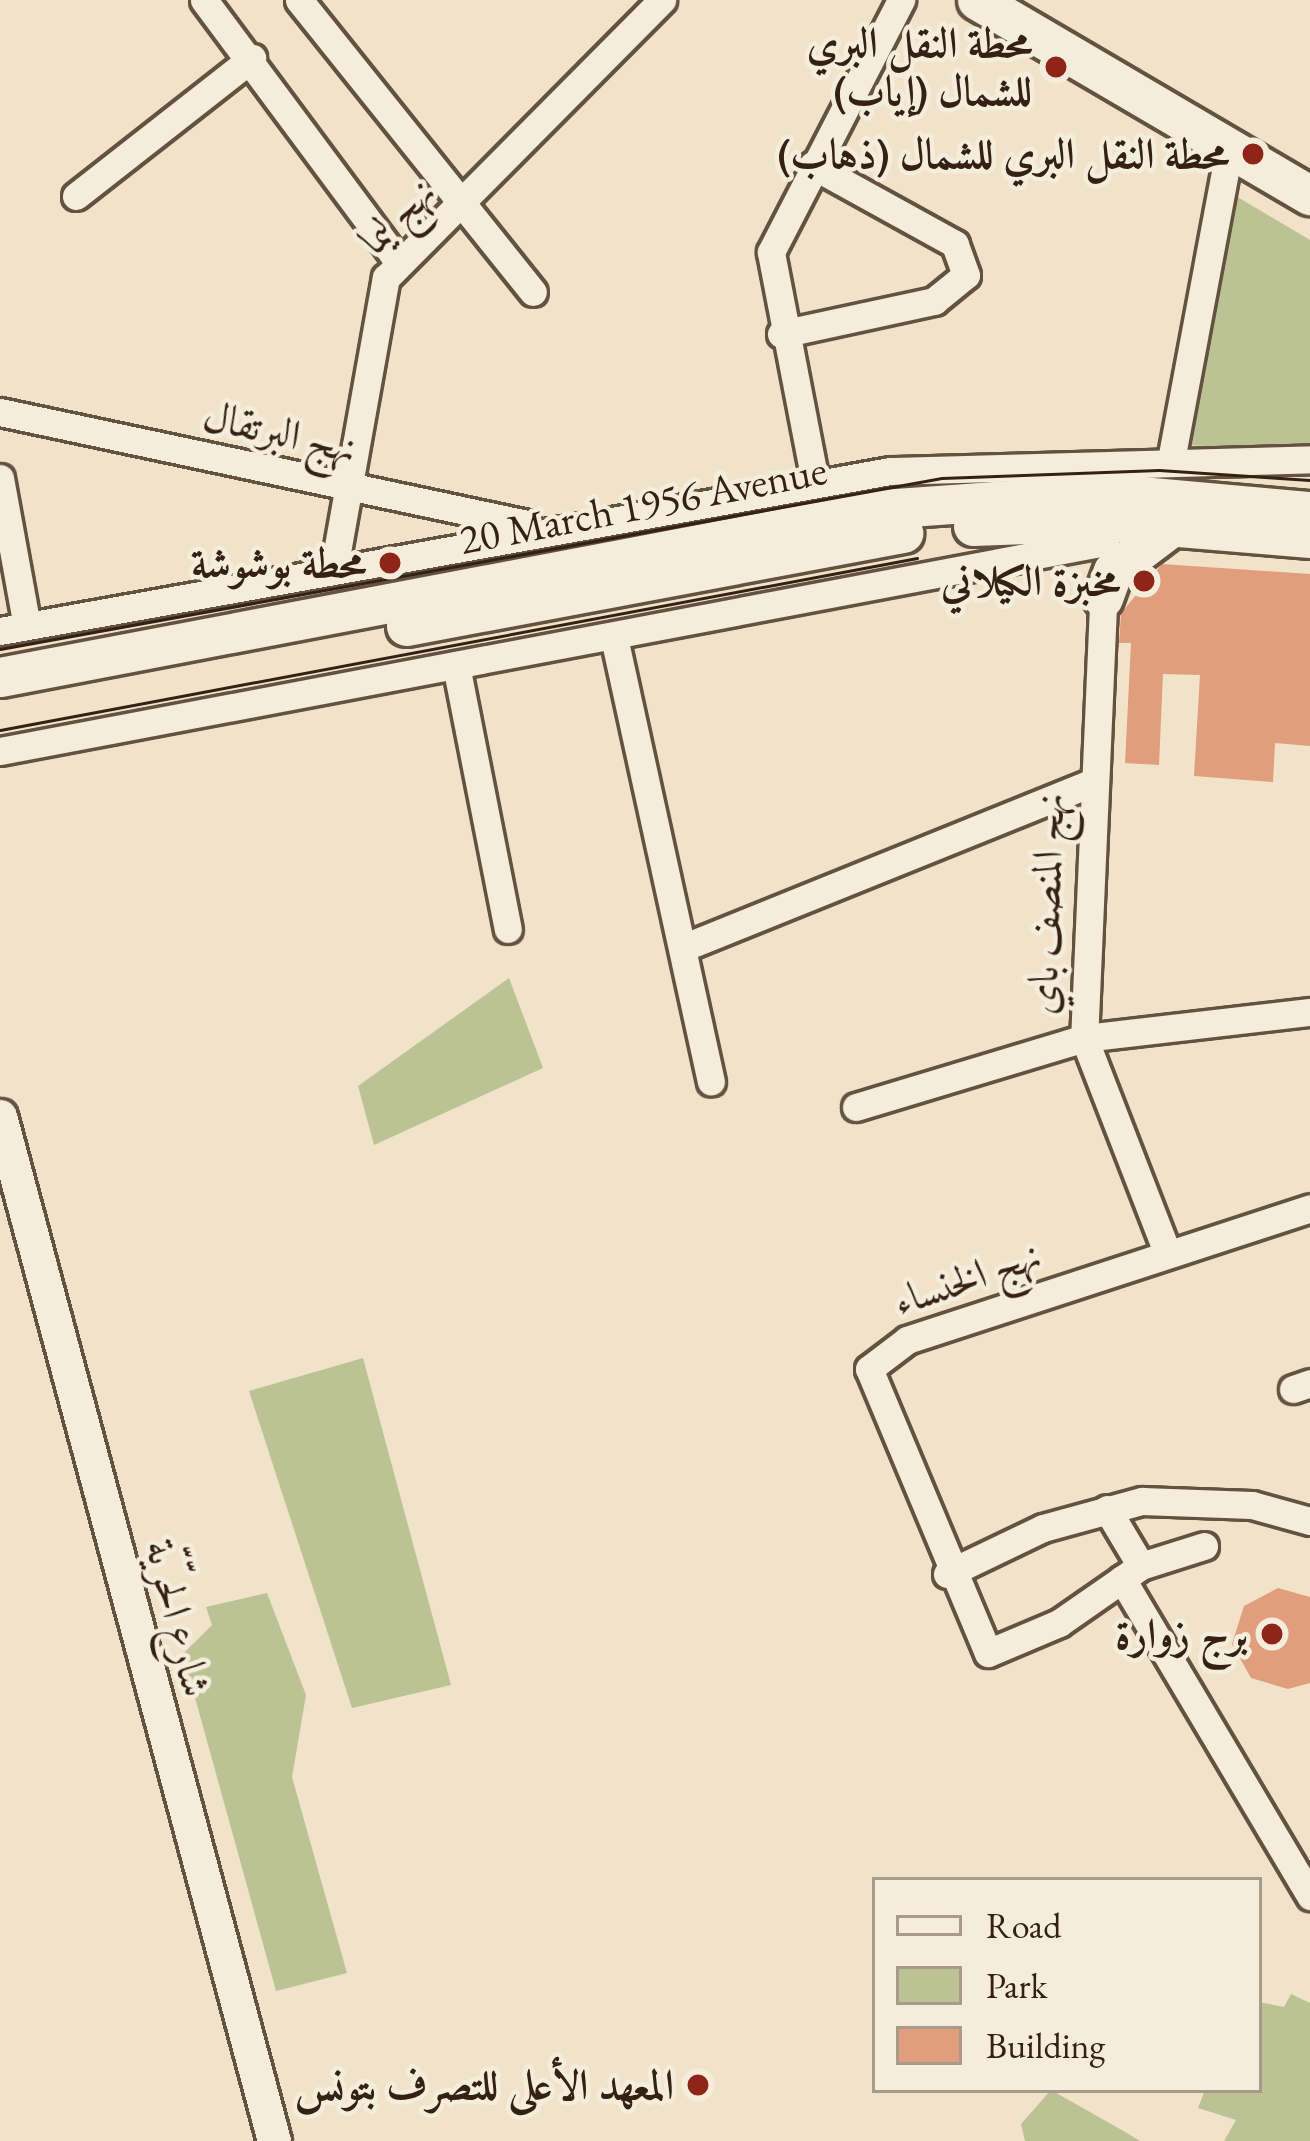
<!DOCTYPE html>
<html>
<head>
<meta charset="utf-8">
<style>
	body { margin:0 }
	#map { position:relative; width:1310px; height:2141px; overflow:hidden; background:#f0e3c9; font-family:"EB Garamond",Amiri,serif }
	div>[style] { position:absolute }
	.green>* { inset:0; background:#bbc395 }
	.building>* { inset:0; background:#e19e7c }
	.roads { filter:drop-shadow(3px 0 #645241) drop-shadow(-3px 0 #645241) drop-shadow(0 3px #645241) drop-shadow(0 -3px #645241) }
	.minor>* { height:27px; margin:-13.5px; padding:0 13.5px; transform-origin:13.5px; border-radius:13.5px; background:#f5eddc }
	.tertiary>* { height:33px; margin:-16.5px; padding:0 16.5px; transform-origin:16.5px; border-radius:16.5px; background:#f5eddc }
	.secondary>* { height:39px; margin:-19.5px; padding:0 19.5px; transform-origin:19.5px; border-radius:19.5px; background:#f5eddc }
	.tram>* { height:3px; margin:-1.5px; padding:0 1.5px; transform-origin:1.5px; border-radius:1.5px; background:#352114 }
	.dots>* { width:33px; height:33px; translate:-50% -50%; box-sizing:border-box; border:6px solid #f5eddc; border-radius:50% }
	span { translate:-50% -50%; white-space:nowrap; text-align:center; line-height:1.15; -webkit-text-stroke:9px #f5eddc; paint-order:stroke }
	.poi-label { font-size:42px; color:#352114; font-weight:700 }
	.right { translate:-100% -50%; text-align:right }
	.street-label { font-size:42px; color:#352114 }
	.legend { position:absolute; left:872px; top:1877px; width:390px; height:216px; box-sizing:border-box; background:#f5eddc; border:3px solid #a89b8c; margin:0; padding:15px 21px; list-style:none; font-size:36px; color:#352114 }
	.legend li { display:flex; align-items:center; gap:24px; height:60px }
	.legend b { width:60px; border:3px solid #a89b8c }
</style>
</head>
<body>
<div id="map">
	<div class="green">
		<div style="clip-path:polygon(1229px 192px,1310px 240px,1310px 451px,1187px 445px)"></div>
		<div style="clip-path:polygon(509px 978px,543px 1068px,374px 1145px,358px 1086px)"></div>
		<div style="clip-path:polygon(363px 1358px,451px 1685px,352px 1708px,249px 1391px)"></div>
		<div style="clip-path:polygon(267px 1593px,306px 1695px,292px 1777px,347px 1973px,276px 1991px,183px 1654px,212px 1625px,206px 1607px)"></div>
		<div style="clip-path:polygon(1291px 1994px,1310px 2003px,1310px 2141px,1224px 2141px,1236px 2120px,1198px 2108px,1205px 2090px,1259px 2090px,1259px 2002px,1284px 2007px)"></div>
		<div style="clip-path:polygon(1051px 2090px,1120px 2129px,1140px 2141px,1025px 2141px,1021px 2124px)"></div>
	</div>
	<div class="building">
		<div style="clip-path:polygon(1162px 564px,1310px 574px,1310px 746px,1275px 743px,1273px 782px,1194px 776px,1200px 675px,1163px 674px,1159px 765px,1125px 763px,1131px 643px,1119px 643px,1121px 613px)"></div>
		<div style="clip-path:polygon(1278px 1588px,1310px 1597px,1310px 1683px,1288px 1689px,1251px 1678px,1232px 1644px,1244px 1606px)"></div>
	</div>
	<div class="roads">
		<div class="minor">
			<div style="left:204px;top:0;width:325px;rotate:53.4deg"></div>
			<div style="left:299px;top:0;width:374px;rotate:51.3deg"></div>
			<div style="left:76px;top:196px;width:224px;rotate:-38.1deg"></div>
			<div style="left:781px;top:334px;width:157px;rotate:-12.2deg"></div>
			<div style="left:934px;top:301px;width:41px;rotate:-39.1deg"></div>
			<div style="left:966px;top:275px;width:33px;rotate:-110deg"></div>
			<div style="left:955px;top:244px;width:163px;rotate:-151.1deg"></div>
			<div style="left:0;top:412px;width:539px;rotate:12deg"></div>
			<div style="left:1172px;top:455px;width:310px;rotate:-79.4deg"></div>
			<div style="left:0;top:478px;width:150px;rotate:79.7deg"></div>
			<div style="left:815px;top:481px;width:233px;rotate:-100.9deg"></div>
			<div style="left:771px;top:252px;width:284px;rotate:-62.7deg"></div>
			<div style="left:335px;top:563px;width:290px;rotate:-79.9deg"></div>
			<div style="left:386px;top:278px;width:392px;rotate:-45.2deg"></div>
			<div style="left:1104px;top:583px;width:455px;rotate:92.5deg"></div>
			<div style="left:1084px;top:1038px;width:230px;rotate:68.8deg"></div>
			<div style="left:0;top:631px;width:904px;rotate:-10.19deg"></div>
			<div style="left:890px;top:471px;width:420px;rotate:-1.6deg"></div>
			<div style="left:614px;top:637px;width:455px;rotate:77.7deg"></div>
			<div style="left:456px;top:665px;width:269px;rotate:78.9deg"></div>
			<div style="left:0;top:751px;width:1125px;rotate:-10.71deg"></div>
			<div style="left:695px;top:943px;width:428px;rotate:-22deg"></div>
			<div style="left:856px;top:1107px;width:238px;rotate:-16.8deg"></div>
			<div style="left:1084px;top:1038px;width:227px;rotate:-6.6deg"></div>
			<div style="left:1293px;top:1389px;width:18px;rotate:-19deg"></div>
			<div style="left:1107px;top:1509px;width:66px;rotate:59.2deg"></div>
			<div style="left:1204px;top:1546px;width:66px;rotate:162.4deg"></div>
			<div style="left:1141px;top:1566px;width:100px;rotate:145.2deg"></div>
			<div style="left:1059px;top:1623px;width:77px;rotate:157.1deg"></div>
			<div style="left:988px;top:1653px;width:308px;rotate:-112.7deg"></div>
			<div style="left:869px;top:1369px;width:48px;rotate:-37.3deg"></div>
			<div style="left:907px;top:1340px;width:424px;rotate:-18.1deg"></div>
			<div style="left:947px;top:1574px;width:106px;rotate:-25.6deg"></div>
			<div style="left:1043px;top:1528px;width:103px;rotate:-15.3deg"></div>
			<div style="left:1142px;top:1501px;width:110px;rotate:2.1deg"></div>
			<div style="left:1252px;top:1505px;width:60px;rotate:15.4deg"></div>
			<div style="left:1122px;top:1579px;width:369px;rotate:59.3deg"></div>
		</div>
		<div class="tertiary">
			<div style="left:0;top:1116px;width:1061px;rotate:75.03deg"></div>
		</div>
		<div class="secondary">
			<div style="left:977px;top:0;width:386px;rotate:30.4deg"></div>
			<div style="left:973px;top:526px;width:134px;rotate:-2.1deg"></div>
			<div style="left:1107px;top:521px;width:204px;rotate:4.8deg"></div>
			<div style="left:1103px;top:598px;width:29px;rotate:-70deg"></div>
			<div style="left:1113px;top:571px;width:76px;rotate:-37deg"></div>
			<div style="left:406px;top:626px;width:506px;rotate:-10.6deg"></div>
			<div style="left:0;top:677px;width:898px;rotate:-10.78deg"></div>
			<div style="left:882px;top:509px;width:226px;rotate:-4.1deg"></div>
			<div style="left:1107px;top:493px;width:204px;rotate:5.1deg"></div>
		</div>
	</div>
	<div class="tram">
		<div style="left:0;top:649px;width:957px;rotate:-10.29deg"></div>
		<div style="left:942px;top:478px;width:217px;rotate:-2.1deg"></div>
		<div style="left:1159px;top:470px;width:151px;rotate:3.8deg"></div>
		<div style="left:0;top:730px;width:933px;rotate:-10.62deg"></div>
	</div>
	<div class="dots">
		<div style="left:1056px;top:67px;background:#8f2418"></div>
		<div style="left:1253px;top:154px;background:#8f2418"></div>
		<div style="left:390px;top:563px;background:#8f2418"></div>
		<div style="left:1144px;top:581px;background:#8f2418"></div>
		<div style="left:1272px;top:1634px;background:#8f2418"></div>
		<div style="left:698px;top:2085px;background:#8f2418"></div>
	</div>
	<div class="poi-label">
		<span class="right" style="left:1032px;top:67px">محطة النقل البري<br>للشمال (إياب)</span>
		<span class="right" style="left:1229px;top:154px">محطة النقل البري للشمال (ذهاب)</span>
		<span class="right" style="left:366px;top:563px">محطة بوشوشة</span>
		<span class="right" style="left:1120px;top:581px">مخبزة الكيلاني</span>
		<span class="right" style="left:1248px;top:1634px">برج زوارة</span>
		<span class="right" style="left:674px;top:2085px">المعهد الأعلى للتصرف بتونس</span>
	</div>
	<div class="street-label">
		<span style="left:397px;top:216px;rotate:-45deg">نهج ليما</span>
		<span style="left:280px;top:432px;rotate:13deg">نهج البرتقال</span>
		<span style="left:643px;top:505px;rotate:-11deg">20 March 1956 Avenue</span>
		<span style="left:1046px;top:904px;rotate:-88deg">نهج المنصف باي</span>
		<span style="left:967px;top:1278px;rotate:-19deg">نهج الخنساء</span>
		<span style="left:178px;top:1618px;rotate:76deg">شارع الحرّيّة</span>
	</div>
	<ul class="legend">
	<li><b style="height:15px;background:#f5eddc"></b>Road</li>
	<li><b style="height:33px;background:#bbc395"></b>Park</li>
	<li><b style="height:33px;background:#e19e7c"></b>Building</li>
	</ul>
</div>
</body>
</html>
